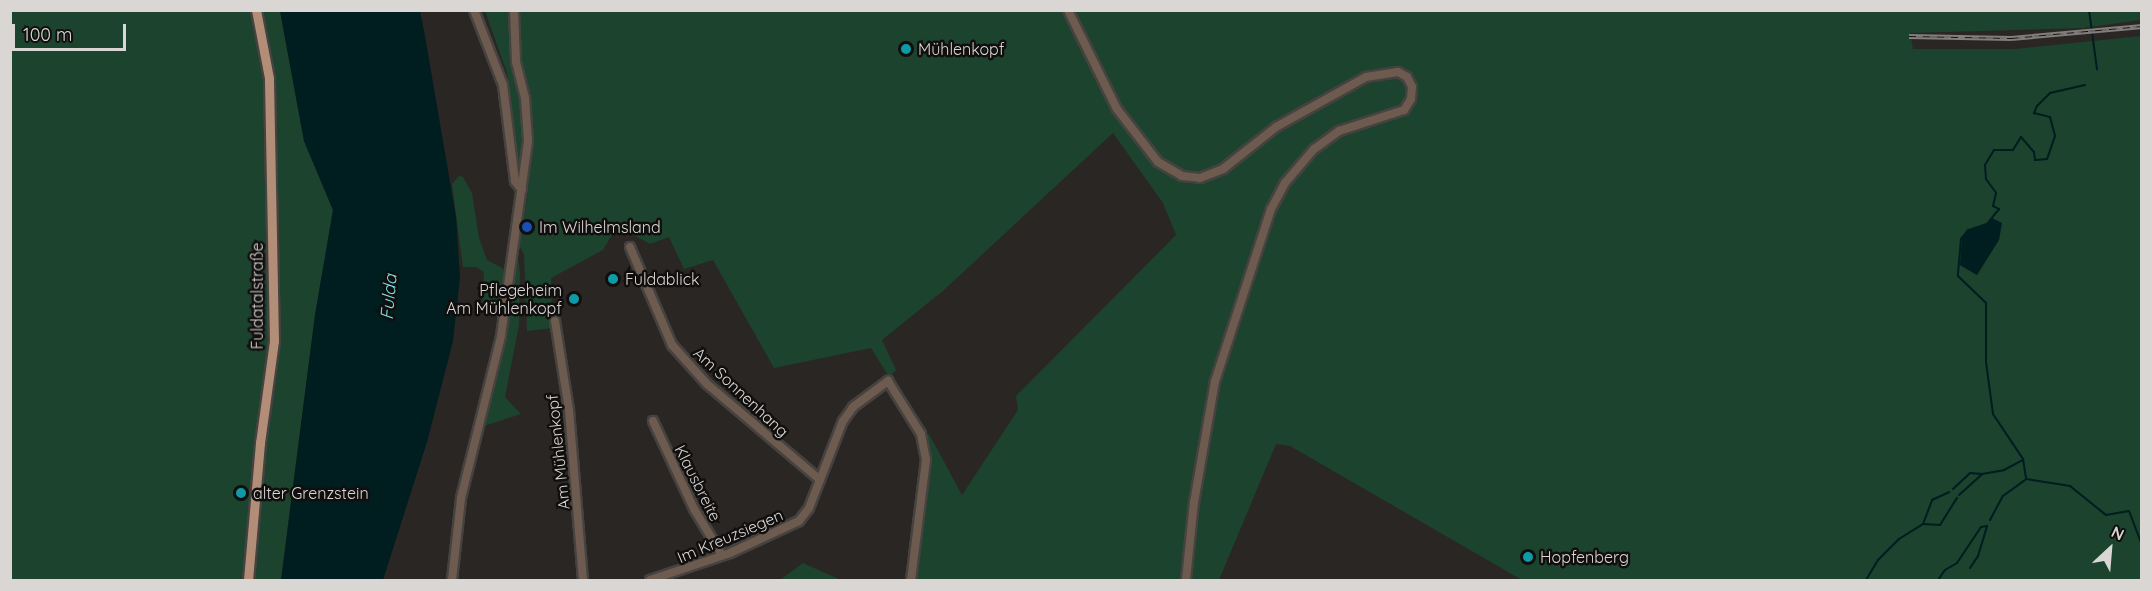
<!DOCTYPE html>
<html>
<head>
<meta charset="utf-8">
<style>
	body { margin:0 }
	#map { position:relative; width:2152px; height:591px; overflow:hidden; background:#2a2623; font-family:Quicksand,sans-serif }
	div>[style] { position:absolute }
	.green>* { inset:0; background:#1b432e }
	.water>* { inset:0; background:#001d1f }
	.stream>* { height:2px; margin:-1px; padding:0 1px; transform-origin:1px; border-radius:1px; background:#001d1f }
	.roads { filter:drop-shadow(2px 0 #46423f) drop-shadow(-2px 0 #46423f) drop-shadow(0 2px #46423f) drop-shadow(0 -2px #46423f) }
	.minor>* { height:8px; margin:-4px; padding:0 4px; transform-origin:4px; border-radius:4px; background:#6d5b50 }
	.major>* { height:9px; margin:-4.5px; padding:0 4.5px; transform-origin:4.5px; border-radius:4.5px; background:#b28e78 }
	.rail>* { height:4.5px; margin-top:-2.25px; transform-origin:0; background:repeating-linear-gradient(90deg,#110f0e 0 7px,#827e7c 0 14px); box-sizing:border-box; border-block:2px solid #827e7c }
	.dots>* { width:16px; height:16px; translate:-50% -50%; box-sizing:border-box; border:3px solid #110f0e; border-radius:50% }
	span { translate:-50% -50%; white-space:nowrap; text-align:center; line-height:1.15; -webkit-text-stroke:5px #110f0e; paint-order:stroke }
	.poi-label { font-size:16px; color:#d9d6d4 }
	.left { translate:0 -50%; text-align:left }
	.right { translate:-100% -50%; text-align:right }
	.street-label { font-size:16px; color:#d9d6d4 }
	.water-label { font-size:18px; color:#7bdfe5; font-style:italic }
	.frame { position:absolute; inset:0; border:12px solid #d9d6d4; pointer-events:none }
	.north { position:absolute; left:2080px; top:519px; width:60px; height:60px; -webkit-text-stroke:4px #110f0e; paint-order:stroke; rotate:26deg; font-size:16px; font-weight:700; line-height:24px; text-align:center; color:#d9d6d4 }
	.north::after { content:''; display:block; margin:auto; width:21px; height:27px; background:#d9d6d4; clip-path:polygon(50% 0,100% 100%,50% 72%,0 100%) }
	.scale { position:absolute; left:12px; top:24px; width:114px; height:27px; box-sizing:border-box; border:3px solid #d9d6d4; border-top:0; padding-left:8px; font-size:18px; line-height:21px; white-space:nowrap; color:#d9d6d4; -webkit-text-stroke:4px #110f0e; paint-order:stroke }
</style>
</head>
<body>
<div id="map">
	<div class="green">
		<div style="clip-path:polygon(10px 11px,280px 11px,304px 141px,333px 210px,315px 315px,281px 580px,11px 580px)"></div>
		<div style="clip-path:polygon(evenodd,485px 11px,2141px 11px,2141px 20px,2083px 28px,1910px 33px,1913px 49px,2015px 49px,2141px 36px,2141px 580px,1522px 580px,1290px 446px,1276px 444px,1219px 580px,915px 580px,930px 456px,925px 436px,929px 434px,962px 495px,1018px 410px,1016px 396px,1176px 235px,1163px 203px,1113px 133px,944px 290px,882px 340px,896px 370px,889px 377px,871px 348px,774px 368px,713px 260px,684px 269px,669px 237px,650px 244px,617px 226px,603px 250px,551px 278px,552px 328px,527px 331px,524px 254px,519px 246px,528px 191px,518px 163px,507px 73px,485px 11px,1991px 221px,1977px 275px,1960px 265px,1984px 224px,1991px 221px)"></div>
		<div style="clip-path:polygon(459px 176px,463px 177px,472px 193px,479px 238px,487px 260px,504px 269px,499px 316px,482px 313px,484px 272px,476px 267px,463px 267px,452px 184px)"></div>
		<div style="clip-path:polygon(514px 259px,519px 263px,520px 273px,519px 325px,505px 397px,521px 414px,484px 426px,502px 354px)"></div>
		<div style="clip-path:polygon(803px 563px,841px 580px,780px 580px)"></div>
	</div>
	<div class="water">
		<div style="clip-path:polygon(280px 11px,420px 11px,425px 36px,456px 217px,460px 277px,453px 341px,427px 442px,383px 580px,281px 580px,315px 315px,333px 210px,304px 141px)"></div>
		<div style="clip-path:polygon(1992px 218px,2002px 223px,1999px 240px,1977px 275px,1960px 265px,1962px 239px,1968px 231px,1987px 225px)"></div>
	</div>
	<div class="stream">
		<div style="left:2089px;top:10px;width:60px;rotate:82.3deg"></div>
		<div style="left:2085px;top:85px;width:36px;rotate:167deg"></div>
		<div style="left:2050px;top:93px;width:18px;rotate:135deg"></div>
		<div style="left:2037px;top:106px;width:8px;rotate:113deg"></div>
		<div style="left:2034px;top:113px;width:16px;rotate:14deg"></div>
		<div style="left:2050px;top:117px;width:20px;rotate:75deg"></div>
		<div style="left:2055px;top:136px;width:24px;rotate:109deg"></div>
		<div style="left:2047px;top:159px;width:12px;rotate:175deg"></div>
		<div style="left:2035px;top:160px;width:8px;rotate:-97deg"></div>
		<div style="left:2034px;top:152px;width:20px;rotate:-131deg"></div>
		<div style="left:2021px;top:137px;width:15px;rotate:122deg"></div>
		<div style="left:2013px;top:150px;width:19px;rotate:180deg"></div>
		<div style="left:1994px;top:150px;width:17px;rotate:121deg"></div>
		<div style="left:1985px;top:165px;width:14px;rotate:86deg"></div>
		<div style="left:1986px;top:179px;width:17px;rotate:54deg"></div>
		<div style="left:1996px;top:193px;width:13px;rotate:103deg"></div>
		<div style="left:1993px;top:206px;width:7px;rotate:27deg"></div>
		<div style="left:1999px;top:209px;width:19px;rotate:129deg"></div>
		<div style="left:1987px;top:224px;width:20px;rotate:162deg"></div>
		<div style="left:1968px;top:230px;width:11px;rotate:128deg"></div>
		<div style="left:1961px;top:239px;width:37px;rotate:95deg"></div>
		<div style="left:1958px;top:276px;width:39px;rotate:44deg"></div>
		<div style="left:1986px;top:303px;width:59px;rotate:90deg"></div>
		<div style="left:1986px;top:362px;width:52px;rotate:82.3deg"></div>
		<div style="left:1993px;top:414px;width:54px;rotate:56.3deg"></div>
		<div style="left:2023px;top:459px;width:20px;rotate:81deg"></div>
		<div style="left:2026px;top:479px;width:45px;rotate:9deg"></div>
		<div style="left:2070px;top:486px;width:46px;rotate:38.9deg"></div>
		<div style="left:2106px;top:515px;width:23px;rotate:-10deg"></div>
		<div style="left:2129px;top:511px;width:36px;rotate:69deg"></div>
		<div style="left:1953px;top:489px;width:23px;rotate:-43deg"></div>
		<div style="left:1970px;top:473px;width:12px;rotate:5deg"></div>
		<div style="left:1959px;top:495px;width:31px;rotate:-42deg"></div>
		<div style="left:1982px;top:474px;width:22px;rotate:-10deg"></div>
		<div style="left:2004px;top:470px;width:21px;rotate:-28deg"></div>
		<div style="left:1990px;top:520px;width:27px;rotate:-62deg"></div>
		<div style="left:2003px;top:496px;width:27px;rotate:-36deg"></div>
		<div style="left:1923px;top:524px;width:26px;rotate:-69deg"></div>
		<div style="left:1932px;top:500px;width:19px;rotate:-25deg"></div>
		<div style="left:1970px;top:568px;width:14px;rotate:-56deg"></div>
		<div style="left:1978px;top:556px;width:31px;rotate:-73deg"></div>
		<div style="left:1866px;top:580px;width:23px;rotate:-59deg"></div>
		<div style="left:1878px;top:560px;width:30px;rotate:-45deg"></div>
		<div style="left:1899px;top:539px;width:28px;rotate:-32deg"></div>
		<div style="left:1923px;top:524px;width:17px;rotate:3deg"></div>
		<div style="left:1940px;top:525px;width:32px;rotate:-58deg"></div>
		<div style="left:1938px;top:580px;width:12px;rotate:-55deg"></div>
		<div style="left:1945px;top:570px;width:14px;rotate:-30deg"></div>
		<div style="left:1957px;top:563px;width:43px;rotate:-56.3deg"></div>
		<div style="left:1981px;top:527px;width:6px;rotate:-9deg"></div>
	</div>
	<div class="roads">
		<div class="minor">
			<div style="left:474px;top:10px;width:80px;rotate:68.9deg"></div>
			<div style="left:503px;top:85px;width:97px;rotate:82.9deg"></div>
			<div style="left:515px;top:181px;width:11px;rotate:52deg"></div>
			<div style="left:1068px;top:10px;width:110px;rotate:63.7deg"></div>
			<div style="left:1117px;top:109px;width:67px;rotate:52.3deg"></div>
			<div style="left:1158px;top:162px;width:28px;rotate:30deg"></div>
			<div style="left:1182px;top:176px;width:18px;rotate:6deg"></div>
			<div style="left:1200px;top:178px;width:25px;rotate:-21deg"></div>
			<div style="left:1223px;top:169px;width:68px;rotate:-38.4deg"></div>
			<div style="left:1276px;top:127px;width:103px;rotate:-29.1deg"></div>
			<div style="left:1366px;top:77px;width:32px;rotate:-9deg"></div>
			<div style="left:1398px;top:72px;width:10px;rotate:29deg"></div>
			<div style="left:1407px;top:77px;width:11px;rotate:63deg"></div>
			<div style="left:1412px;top:87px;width:12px;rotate:95deg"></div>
			<div style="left:1411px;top:99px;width:13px;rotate:122deg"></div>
			<div style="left:1404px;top:110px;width:68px;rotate:162.1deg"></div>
			<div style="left:1339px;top:131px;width:31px;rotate:144deg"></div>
			<div style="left:1314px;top:149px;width:45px;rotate:130.5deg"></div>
			<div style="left:1285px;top:183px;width:30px;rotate:118deg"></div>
			<div style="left:1271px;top:209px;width:181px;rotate:108deg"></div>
			<div style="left:1215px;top:381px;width:123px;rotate:99.8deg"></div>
			<div style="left:1194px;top:502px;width:78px;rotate:95.9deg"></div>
			<div style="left:630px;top:247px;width:107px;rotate:66.8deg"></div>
			<div style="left:672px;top:345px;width:52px;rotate:48.1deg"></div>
			<div style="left:707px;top:384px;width:148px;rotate:40.3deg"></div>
			<div style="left:555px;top:321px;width:90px;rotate:81.1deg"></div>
			<div style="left:569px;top:410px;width:171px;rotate:85.3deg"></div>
			<div style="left:653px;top:421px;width:97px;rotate:65deg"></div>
			<div style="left:694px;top:509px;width:54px;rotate:58.7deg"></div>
			<div style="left:452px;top:580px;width:82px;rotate:-83.7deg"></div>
			<div style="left:461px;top:498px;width:167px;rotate:-76.1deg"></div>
			<div style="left:501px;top:336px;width:197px;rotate:-82.1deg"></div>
			<div style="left:528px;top:141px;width:43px;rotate:-94deg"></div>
			<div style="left:525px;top:98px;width:37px;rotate:-104deg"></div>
			<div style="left:516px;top:62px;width:52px;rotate:-92.2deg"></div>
			<div style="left:650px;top:580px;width:84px;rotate:-18.6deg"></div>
			<div style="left:730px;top:553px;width:76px;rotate:-24.9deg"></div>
			<div style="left:799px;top:521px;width:16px;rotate:-52deg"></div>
			<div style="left:809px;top:508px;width:93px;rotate:-68.7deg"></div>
			<div style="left:843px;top:421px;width:17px;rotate:-54deg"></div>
			<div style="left:853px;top:407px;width:44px;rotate:-36.6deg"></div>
			<div style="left:888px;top:381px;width:62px;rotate:58.1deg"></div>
			<div style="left:921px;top:434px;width:26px;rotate:79deg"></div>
			<div style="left:926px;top:460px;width:121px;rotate:97.1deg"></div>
		</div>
		<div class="major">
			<div style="left:248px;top:580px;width:138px;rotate:-85deg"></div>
			<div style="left:260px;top:443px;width:103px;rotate:-82.2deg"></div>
			<div style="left:274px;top:341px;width:263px;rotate:-91.1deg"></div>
			<div style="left:269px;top:78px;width:69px;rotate:-100.8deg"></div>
		</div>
	</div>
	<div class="rail">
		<div style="left:1909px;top:36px;width:102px;rotate:1.1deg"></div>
		<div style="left:2011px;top:38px;width:132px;rotate:-5.2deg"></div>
	</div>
	<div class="dots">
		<div style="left:906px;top:49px;background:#0f9aa8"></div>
		<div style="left:527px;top:227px;background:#1a4fb4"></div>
		<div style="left:613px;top:279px;background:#0f9aa8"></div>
		<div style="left:574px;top:299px;background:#0f9aa8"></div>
		<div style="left:241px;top:493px;background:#0f9aa8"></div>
		<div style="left:1528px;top:557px;background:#0f9aa8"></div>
	</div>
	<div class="poi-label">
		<span class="left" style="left:918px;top:49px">Mühlenkopf</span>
		<span class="left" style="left:539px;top:227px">Im Wilhelmsland</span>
		<span class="left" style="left:625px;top:279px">Fuldablick</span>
		<span class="right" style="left:562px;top:299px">Pflegeheim<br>Am Mühlenkopf</span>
		<span class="left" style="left:253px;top:493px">alter Grenzstein</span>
		<span class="left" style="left:1540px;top:557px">Hopfenberg</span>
	</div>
	<div class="street-label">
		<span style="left:257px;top:296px;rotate:-90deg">Fuldatalstraße</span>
		<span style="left:741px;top:392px;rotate:43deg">Am Sonnenhang</span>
		<span style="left:558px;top:452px;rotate:-96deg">Am Mühlenkopf</span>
		<span style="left:698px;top:483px;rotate:63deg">Klausbreite</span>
		<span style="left:730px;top:536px;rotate:-23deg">Im Kreuzsiegen</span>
	</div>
	<div class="water-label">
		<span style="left:389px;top:297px;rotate:-85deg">Fulda</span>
	</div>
	<div class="frame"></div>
	<div class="north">N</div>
	<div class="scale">100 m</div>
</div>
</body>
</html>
